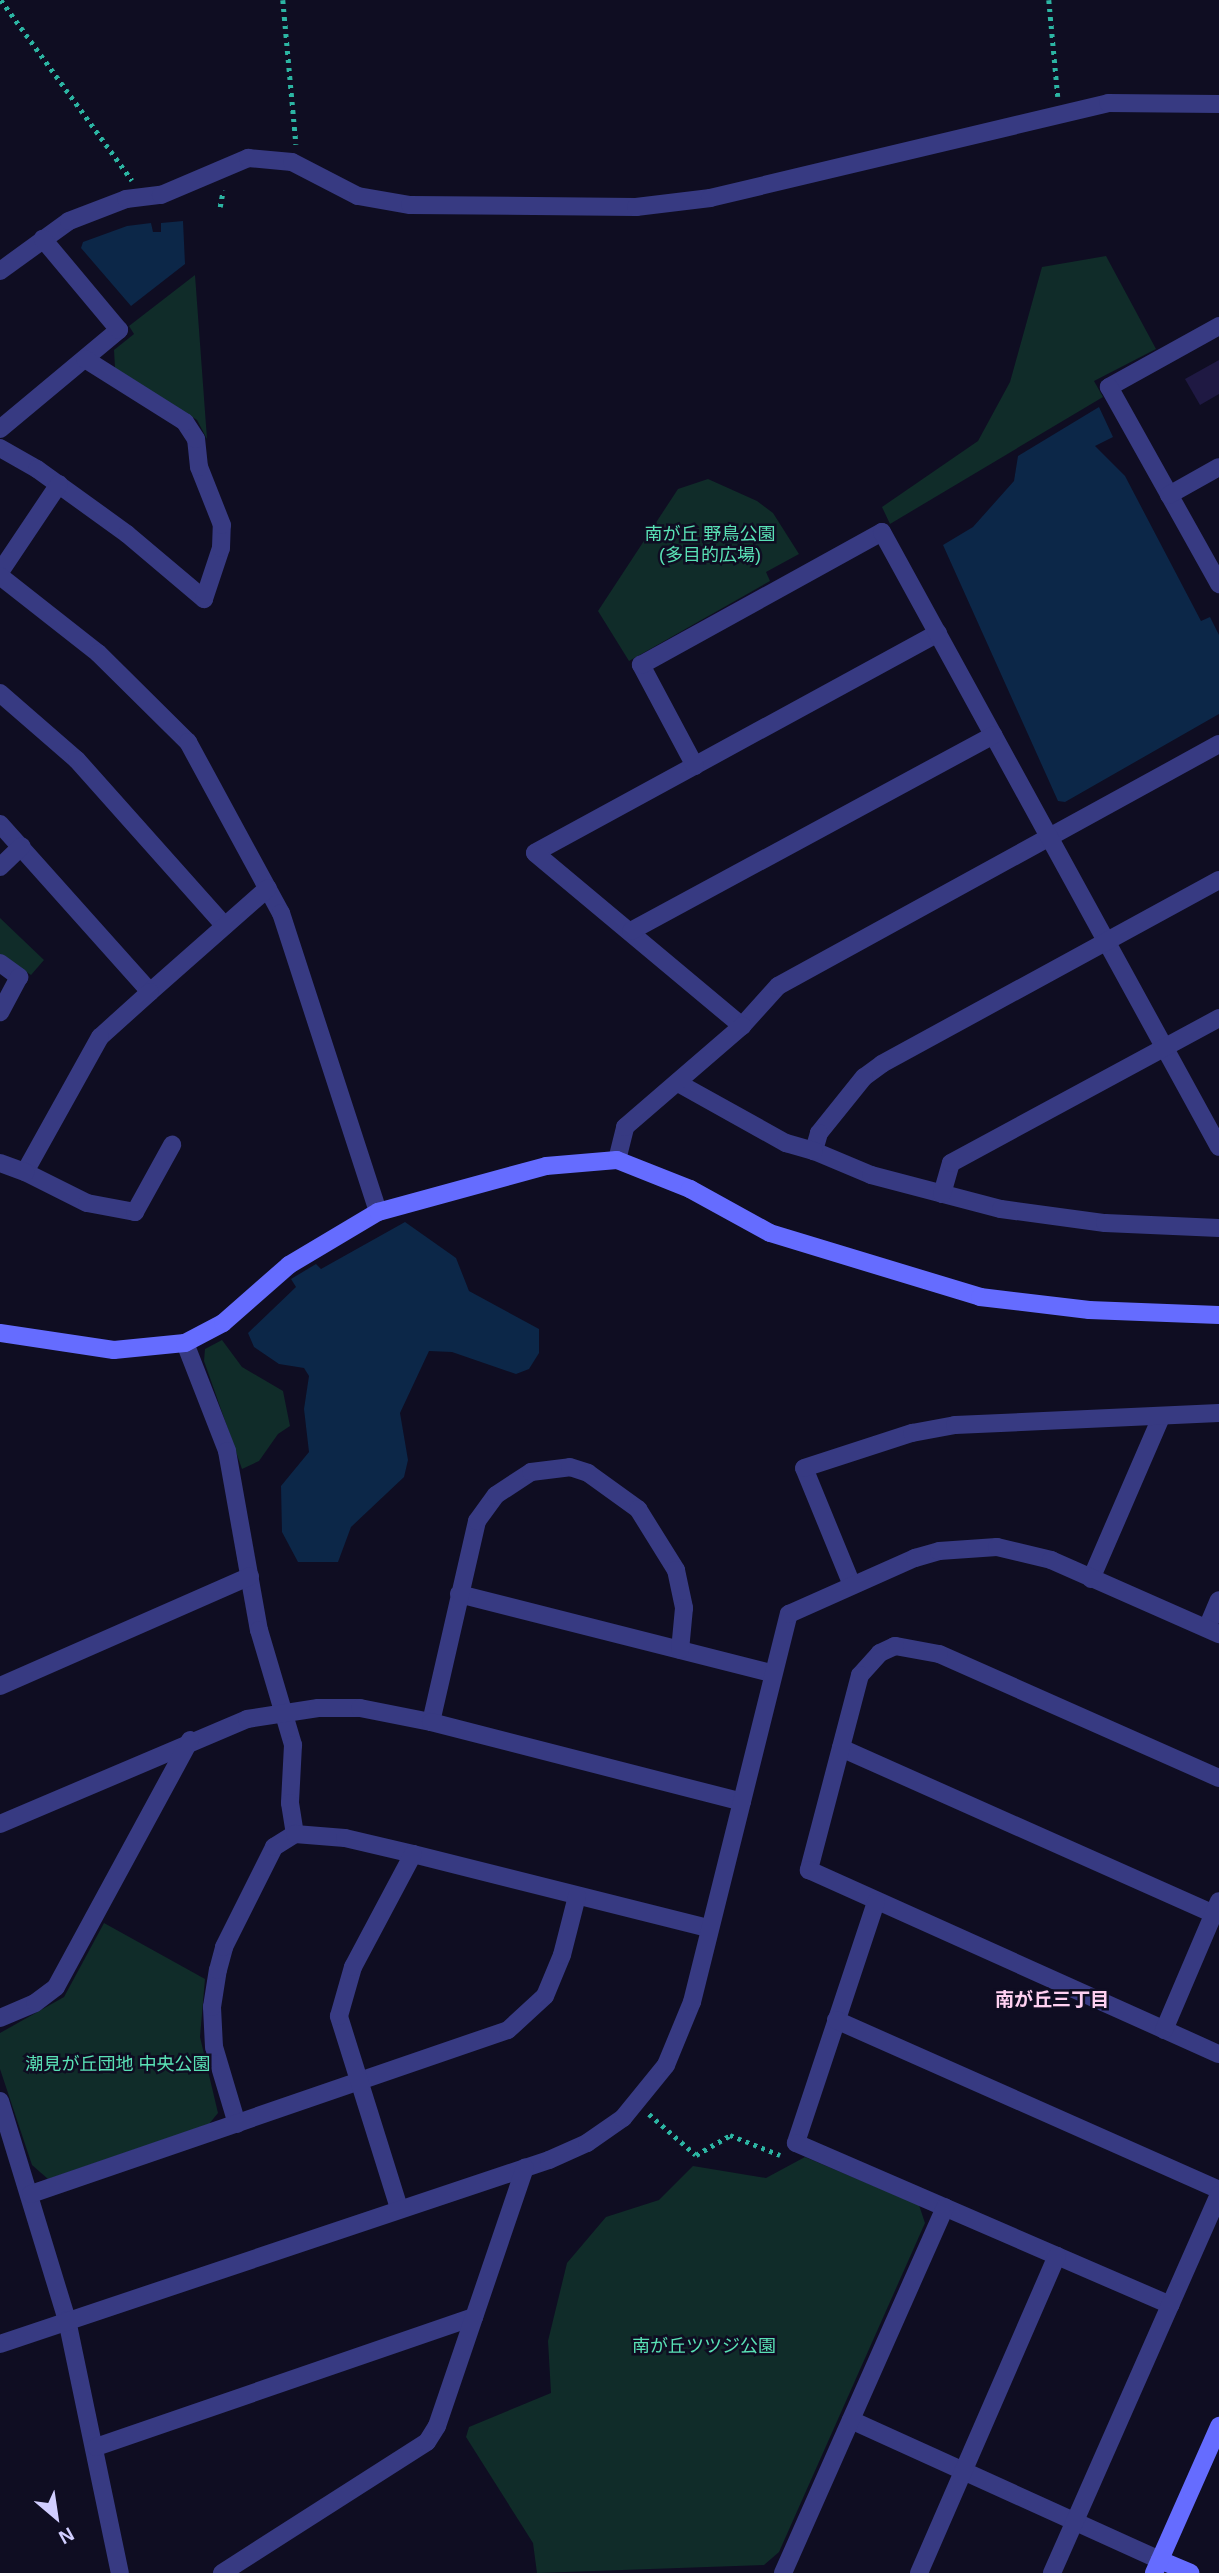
<!DOCTYPE html>
<html>
<head>
<meta charset="utf-8">
<style>
	body { margin:0 }
	#map { position:relative; width:1219px; height:2573px; overflow:hidden; background:#0f0d22; font-family:Arial,"Noto Sans JP",sans-serif }
	div>[style] { position:absolute }
	.green>* { inset:0; background:#102c29 }
	.water>* { inset:0; background:#0c2748 }
	.building>* { inset:0; background:#1f1943 }
	.path>* { height:4.5px; margin-top:-2.25px; transform-origin:0; background:repeating-linear-gradient(90deg,#2cb5a3 0 3.5px,transparent 0 8.5px) }
	.street>* { height:18px; margin:-9px; padding:0 9px; transform-origin:9px; border-radius:9px; background:#373a82 }
	.secondary>* { height:18px; margin:-9px; padding:0 9px; transform-origin:9px; border-radius:9px; background:#656cff }
	span { translate:-50% -50%; white-space:nowrap; text-align:center; line-height:1.15; -webkit-text-stroke:5px #0f0d22; paint-order:stroke }
	.park-label { font-size:18px; color:#59e1b5 }
	.neighbourhood-label { font-size:19px; color:#ffd0f1; font-weight:700 }
	.north { position:absolute; left:21px; top:2482px; width:70px; height:70px; -webkit-text-stroke:5px #0f0d22; paint-order:stroke; rotate:151deg; font-size:19px; font-weight:700; line-height:28px; text-align:center; color:#d1ceff }
	.north::after { content:''; display:block; margin:auto; width:24px; height:32px; background:#d1ceff; clip-path:polygon(50% 0,100% 100%,50% 72%,0 100%) }
</style>
</head>
<body>
<div id="map">
	<div class="green">
		<div style="clip-path:polygon(1106px 256px,1156px 349px,1094px 381px,1103px 397px,890px 524px,882px 507px,978px 441px,1010px 382px,1042px 267px)"></div>
		<div style="clip-path:polygon(195px 275px,207px 439px,197px 420px,115px 368px,114px 350px,134px 334px,129px 326px)"></div>
		<div style="clip-path:polygon(708px 479px,757px 501px,773px 513px,799px 554px,766px 572px,770px 581px,629px 661px,598px 611px,678px 489px)"></div>
		<div style="clip-path:polygon(0 918px,44px 960px,31px 975px,0 954px)"></div>
		<div style="clip-path:polygon(222px 1340px,242px 1367px,283px 1391px,290px 1426px,278px 1434px,259px 1461px,242px 1469px,204px 1361px,205px 1349px)"></div>
		<div style="clip-path:polygon(104px 1923px,205px 1979px,200px 2037px,218px 2113px,209px 2124px,48px 2179px,32px 2165px,0 2069px,0 2033px,64px 1997px)"></div>
		<div style="clip-path:polygon(805px 2157px,919px 2205px,925px 2223px,779px 2552px,764px 2565px,537px 2573px,533px 2543px,466px 2437px,469px 2427px,551px 2393px,548px 2341px,567px 2263px,606px 2217px,659px 2200px,693px 2166px,766px 2178px)"></div>
	</div>
	<div class="water">
		<div style="clip-path:polygon(183px 221px,185px 264px,131px 306px,81px 248px,83px 242px,127px 226px,151px 223px,153px 232px,161px 232px,161px 223px)"></div>
		<div style="clip-path:polygon(1099px 407px,1113px 437px,1095px 446px,1125px 476px,1201px 621px,1210px 617px,1219px 635px,1219px 714px,1065px 802px,1058px 801px,943px 545px,973px 527px,1014px 481px,1018px 456px)"></div>
		<div style="clip-path:polygon(405px 1222px,456px 1258px,469px 1291px,539px 1329px,539px 1353px,529px 1369px,516px 1374px,452px 1352px,429px 1351px,400px 1413px,408px 1460px,404px 1477px,351px 1527px,338px 1562px,298px 1562px,282px 1532px,281px 1486px,309px 1452px,304px 1409px,309px 1376px,304px 1368px,279px 1364px,254px 1347px,248px 1333px,296px 1287px,291px 1279px,316px 1264px,321px 1269px)"></div>
	</div>
	<div class="building">
		<div style="clip-path:polygon(1219px 360px,1219px 394px,1200px 405px,1185px 379px)"></div>
	</div>
	<div class="path">
		<div style="left:1px;top:0;width:223px;rotate:54deg"></div>
		<div style="left:283px;top:0;width:145px;rotate:84.8deg"></div>
		<div style="left:1049px;top:0;width:97px;rotate:84.7deg"></div>
		<div style="left:220px;top:207px;width:17px;rotate:-80deg"></div>
		<div style="left:649px;top:2114px;width:62px;rotate:41.1deg"></div>
		<div style="left:696px;top:2155px;width:39px;rotate:-30deg"></div>
		<div style="left:730px;top:2135px;width:54px;rotate:21.8deg"></div>
	</div>
	<div class="street">
		<div style="left:0;top:271px;width:85px;rotate:-35.9deg"></div>
		<div style="left:69px;top:221px;width:61px;rotate:-21.1deg"></div>
		<div style="left:126px;top:199px;width:35px;rotate:-7deg"></div>
		<div style="left:161px;top:195px;width:95px;rotate:-23deg"></div>
		<div style="left:248px;top:158px;width:44px;rotate:5.2deg"></div>
		<div style="left:292px;top:162px;width:74px;rotate:27.3deg"></div>
		<div style="left:358px;top:196px;width:53px;rotate:9.8deg"></div>
		<div style="left:410px;top:205px;width:226px;rotate:0.5deg"></div>
		<div style="left:636px;top:207px;width:75px;rotate:-6.9deg"></div>
		<div style="left:710px;top:198px;width:409px;rotate:-13.4deg"></div>
		<div style="left:1108px;top:103px;width:111px;rotate:0.5deg"></div>
		<div style="left:1219px;top:326px;width:126px;rotate:151deg"></div>
		<div style="left:1109px;top:387px;width:226px;rotate:60.8deg"></div>
		<div style="left:0;top:429px;width:155px;rotate:-39.8deg"></div>
		<div style="left:119px;top:330px;width:119px;rotate:-129.9deg"></div>
		<div style="left:0;top:448px;width:43px;rotate:29.6deg"></div>
		<div style="left:37px;top:469px;width:111px;rotate:35.8deg"></div>
		<div style="left:127px;top:534px;width:101px;rotate:40.2deg"></div>
		<div style="left:204px;top:599px;width:54px;rotate:-71.6deg"></div>
		<div style="left:221px;top:548px;width:23px;rotate:-88deg"></div>
		<div style="left:222px;top:525px;width:62px;rotate:-111.6deg"></div>
		<div style="left:199px;top:467px;width:28px;rotate:-96deg"></div>
		<div style="left:196px;top:439px;width:20px;rotate:-123deg"></div>
		<div style="left:185px;top:422px;width:118px;rotate:-147.8deg"></div>
		<div style="left:1169px;top:495px;width:57px;rotate:-29.2deg"></div>
		<div style="left:0;top:572px;width:106px;rotate:-56.2deg"></div>
		<div style="left:0;top:576px;width:125px;rotate:38.2deg"></div>
		<div style="left:98px;top:653px;width:127px;rotate:44.7deg"></div>
		<div style="left:188px;top:742px;width:195px;rotate:61.5deg"></div>
		<div style="left:281px;top:913px;width:314px;rotate:72deg"></div>
		<div style="left:938px;top:633px;width:459px;rotate:151.4deg"></div>
		<div style="left:535px;top:853px;width:270px;rotate:39.9deg"></div>
		<div style="left:742px;top:1026px;width:54px;rotate:-48deg"></div>
		<div style="left:778px;top:986px;width:503px;rotate:-28.76deg"></div>
		<div style="left:0;top:693px;width:102px;rotate:41deg"></div>
		<div style="left:77px;top:760px;width:222px;rotate:48.3deg"></div>
		<div style="left:695px;top:766px;width:115px;rotate:-118.1deg"></div>
		<div style="left:641px;top:665px;width:275px;rotate:-28.9deg"></div>
		<div style="left:882px;top:532px;width:701px;rotate:61.28deg"></div>
		<div style="left:0;top:824px;width:225px;rotate:48.2deg"></div>
		<div style="left:150px;top:992px;width:157px;rotate:-41.4deg"></div>
		<div style="left:0;top:867px;width:30px;rotate:-44deg"></div>
		<div style="left:1219px;top:880px;width:384px;rotate:151.4deg"></div>
		<div style="left:882px;top:1064px;width:22px;rotate:144deg"></div>
		<div style="left:864px;top:1077px;width:72px;rotate:128.8deg"></div>
		<div style="left:819px;top:1133px;width:19px;rotate:106deg"></div>
		<div style="left:814px;top:1151px;width:62px;rotate:22.8deg"></div>
		<div style="left:871px;top:1175px;width:134px;rotate:14.7deg"></div>
		<div style="left:1001px;top:1209px;width:105px;rotate:7.7deg"></div>
		<div style="left:1105px;top:1223px;width:114px;rotate:2.5deg"></div>
		<div style="left:631px;top:931px;width:412px;rotate:-28.4deg"></div>
		<div style="left:0;top:963px;width:24px;rotate:36deg"></div>
		<div style="left:19px;top:977px;width:40px;rotate:118deg"></div>
		<div style="left:150px;top:992px;width:67px;rotate:138deg"></div>
		<div style="left:100px;top:1037px;width:154px;rotate:119.1deg"></div>
		<div style="left:25px;top:1172px;width:69px;rotate:26.6deg"></div>
		<div style="left:87px;top:1203px;width:49px;rotate:10.6deg"></div>
		<div style="left:135px;top:1212px;width:77px;rotate:-61.1deg"></div>
		<div style="left:678px;top:1083px;width:124px;rotate:29.1deg"></div>
		<div style="left:786px;top:1143px;width:29px;rotate:16deg"></div>
		<div style="left:617px;top:1160px;width:34px;rotate:-76deg"></div>
		<div style="left:625px;top:1127px;width:155px;rotate:-40.8deg"></div>
		<div style="left:0;top:1163px;width:27px;rotate:20deg"></div>
		<div style="left:942px;top:1194px;width:32px;rotate:-74deg"></div>
		<div style="left:951px;top:1163px;width:305px;rotate:-28.4deg"></div>
		<div style="left:185px;top:1343px;width:116px;rotate:68.7deg"></div>
		<div style="left:227px;top:1451px;width:182px;rotate:79.9deg"></div>
		<div style="left:259px;top:1630px;width:120px;rotate:73.5deg"></div>
		<div style="left:293px;top:1745px;width:58px;rotate:93deg"></div>
		<div style="left:290px;top:1803px;width:31px;rotate:81deg"></div>
		<div style="left:1091px;top:1579px;width:176px;rotate:-66.6deg"></div>
		<div style="left:852px;top:1585px;width:126px;rotate:-112.3deg"></div>
		<div style="left:804px;top:1468px;width:114px;rotate:-18deg"></div>
		<div style="left:912px;top:1433px;width:44px;rotate:-10.5deg"></div>
		<div style="left:955px;top:1425px;width:264px;rotate:-2.6deg"></div>
		<div style="left:459px;top:1594px;width:323px;rotate:14.2deg"></div>
		<div style="left:1207px;top:1628px;width:30px;rotate:-67deg"></div>
		<div style="left:0;top:1686px;width:273px;rotate:-23.7deg"></div>
		<div style="left:431px;top:1722px;width:206px;rotate:-77.1deg"></div>
		<div style="left:477px;top:1521px;width:32px;rotate:-54deg"></div>
		<div style="left:496px;top:1495px;width:42px;rotate:-33.3deg"></div>
		<div style="left:531px;top:1472px;width:39px;rotate:-7deg"></div>
		<div style="left:570px;top:1467px;width:19px;rotate:18deg"></div>
		<div style="left:588px;top:1473px;width:62px;rotate:35.8deg"></div>
		<div style="left:638px;top:1509px;width:72px;rotate:58.1deg"></div>
		<div style="left:676px;top:1570px;width:39px;rotate:78deg"></div>
		<div style="left:684px;top:1608px;width:42px;rotate:95.4deg"></div>
		<div style="left:841px;top:1748px;width:407px;rotate:24deg"></div>
		<div style="left:1219px;top:1778px;width:306px;rotate:-156.1deg"></div>
		<div style="left:939px;top:1654px;width:45px;rotate:-169.7deg"></div>
		<div style="left:895px;top:1646px;width:17px;rotate:155deg"></div>
		<div style="left:880px;top:1653px;width:30px;rotate:132deg"></div>
		<div style="left:860px;top:1675px;width:202px;rotate:104.7deg"></div>
		<div style="left:809px;top:1870px;width:449px;rotate:24.2deg"></div>
		<div style="left:0;top:1824px;width:268px;rotate:-23deg"></div>
		<div style="left:247px;top:1719px;width:72px;rotate:-8.8deg"></div>
		<div style="left:318px;top:1708px;width:42px"></div>
		<div style="left:360px;top:1708px;width:72px;rotate:11.2deg"></div>
		<div style="left:431px;top:1722px;width:321px;rotate:14.4deg"></div>
		<div style="left:876px;top:1902px;width:254px;rotate:108.4deg"></div>
		<div style="left:796px;top:2143px;width:408px;rotate:23.4deg"></div>
		<div style="left:0;top:2018px;width:38px;rotate:-23deg"></div>
		<div style="left:35px;top:2003px;width:26px;rotate:-37deg"></div>
		<div style="left:56px;top:1987px;width:281px;rotate:-61.5deg"></div>
		<div style="left:836px;top:2020px;width:419px;rotate:23.9deg"></div>
		<div style="left:1164px;top:2030px;width:140px;rotate:-66.9deg"></div>
		<div style="left:0;top:2101px;width:229px;rotate:73deg"></div>
		<div style="left:67px;top:2320px;width:258px;rotate:78.2deg"></div>
		<div style="left:237px;top:2124px;width:80px;rotate:-106.6deg"></div>
		<div style="left:214px;top:2047px;width:40px;rotate:-92.9deg"></div>
		<div style="left:212px;top:2007px;width:37px;rotate:-81deg"></div>
		<div style="left:218px;top:1970px;width:24px;rotate:-75deg"></div>
		<div style="left:224px;top:1947px;width:112px;rotate:-63.4deg"></div>
		<div style="left:274px;top:1847px;width:25px;rotate:-32deg"></div>
		<div style="left:295px;top:1834px;width:50px;rotate:4.6deg"></div>
		<div style="left:345px;top:1838px;width:70px;rotate:13.2deg"></div>
		<div style="left:413px;top:1854px;width:304px;rotate:14.1deg"></div>
		<div style="left:31px;top:2194px;width:504px;rotate:-18.97deg"></div>
		<div style="left:508px;top:2030px;width:50px;rotate:-42.6deg"></div>
		<div style="left:545px;top:1996px;width:44px;rotate:-67.5deg"></div>
		<div style="left:562px;top:1955px;width:61px;rotate:-75.7deg"></div>
		<div style="left:399px;top:2208px;width:201px;rotate:-107.4deg"></div>
		<div style="left:339px;top:2016px;width:51px;rotate:-74.1deg"></div>
		<div style="left:353px;top:1967px;width:128px;rotate:-62deg"></div>
		<div style="left:0;top:2344px;width:579px;rotate:-18.53deg"></div>
		<div style="left:549px;top:2160px;width:42px;rotate:-24.1deg"></div>
		<div style="left:587px;top:2143px;width:44px;rotate:-34.8deg"></div>
		<div style="left:623px;top:2118px;width:68px;rotate:-50.9deg"></div>
		<div style="left:666px;top:2065px;width:68px;rotate:-67.6deg"></div>
		<div style="left:692px;top:2002px;width:400px;rotate:-76deg"></div>
		<div style="left:789px;top:1614px;width:138px;rotate:-24deg"></div>
		<div style="left:915px;top:1558px;width:25px;rotate:-16deg"></div>
		<div style="left:939px;top:1551px;width:58px;rotate:-3.9deg"></div>
		<div style="left:997px;top:1547px;width:56px;rotate:13.5deg"></div>
		<div style="left:1051px;top:1560px;width:184px;rotate:23.8deg"></div>
		<div style="left:851px;top:2420px;width:339px;rotate:24.4deg"></div>
		<div style="left:96px;top:2447px;width:400px;rotate:-19deg"></div>
		<div style="left:222px;top:2573px;width:243px;rotate:-32.6deg"></div>
		<div style="left:427px;top:2442px;width:19px;rotate:-58deg"></div>
		<div style="left:437px;top:2426px;width:273px;rotate:-71.2deg"></div>
		<div style="left:783px;top:2573px;width:400px;rotate:-66.1deg"></div>
		<div style="left:919px;top:2573px;width:346px;rotate:-66.5deg"></div>
		<div style="left:1052px;top:2573px;width:413px;rotate:-66.2deg"></div>
	</div>
	<div class="secondary">
		<div style="left:0;top:1333px;width:115px;rotate:8.5deg"></div>
		<div style="left:114px;top:1350px;width:71px;rotate:-5.6deg"></div>
		<div style="left:185px;top:1343px;width:43px;rotate:-27.8deg"></div>
		<div style="left:223px;top:1323px;width:88px;rotate:-41.3deg"></div>
		<div style="left:289px;top:1265px;width:104px;rotate:-30.8deg"></div>
		<div style="left:378px;top:1212px;width:174px;rotate:-15.3deg"></div>
		<div style="left:546px;top:1166px;width:71px;rotate:-4.8deg"></div>
		<div style="left:617px;top:1160px;width:79px;rotate:21.7deg"></div>
		<div style="left:690px;top:1189px;width:91px;rotate:28.8deg"></div>
		<div style="left:770px;top:1233px;width:220px;rotate:16.9deg"></div>
		<div style="left:980px;top:1297px;width:110px;rotate:6.8deg"></div>
		<div style="left:1089px;top:1310px;width:130px;rotate:2.2deg"></div>
		<div style="left:1160px;top:2560px;width:33px;rotate:23deg"></div>
		<div style="left:1154px;top:2573px;width:161px;rotate:-66.1deg"></div>
	</div>
	<div class="park-label">
		<span style="left:710px;top:545px">南が丘 野鳥公園<br>(多目的広場)</span>
		<span style="left:118px;top:2064px">潮見が丘団地 中央公園</span>
		<span style="left:704px;top:2346px">南が丘ツツジ公園</span>
	</div>
	<div class="neighbourhood-label">
		<span style="left:1052px;top:2000px">南が丘三丁目</span>
	</div>
	<div class="north">N</div>
</div>
</body>
</html>
